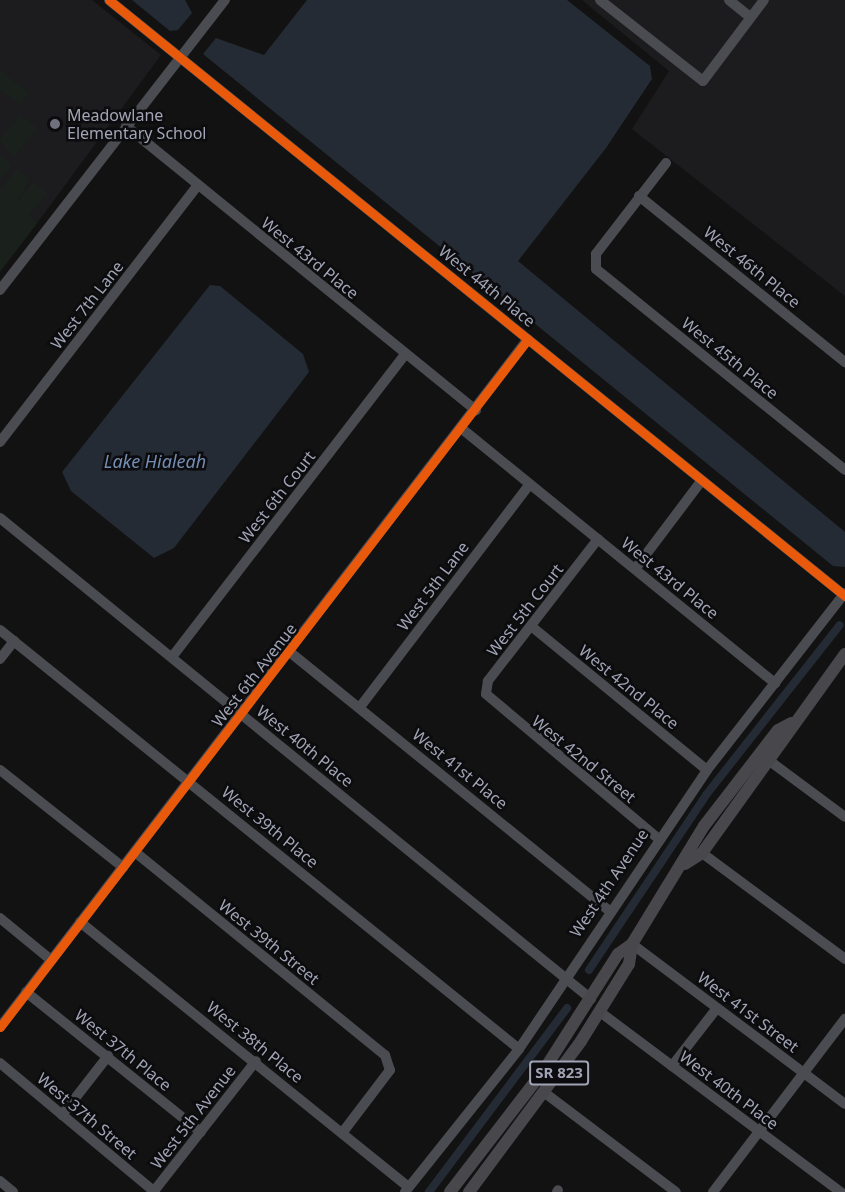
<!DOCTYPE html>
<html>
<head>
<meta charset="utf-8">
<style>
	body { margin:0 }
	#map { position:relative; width:845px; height:1192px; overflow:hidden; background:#121212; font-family:"Noto Sans",sans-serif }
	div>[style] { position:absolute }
	.built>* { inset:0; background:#1c1c1e }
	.green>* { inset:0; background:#1a211c }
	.water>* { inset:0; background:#242b34 }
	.canal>* { height:8px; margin:-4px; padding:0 4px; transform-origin:4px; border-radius:4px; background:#242b34 }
	.minor>* { height:10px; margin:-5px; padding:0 5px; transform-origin:5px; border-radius:5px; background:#4b4c52 }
	.major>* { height:12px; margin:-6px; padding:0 6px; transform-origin:6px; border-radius:6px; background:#48484c }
	.cycleway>* { height:9px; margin:-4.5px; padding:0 4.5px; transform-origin:4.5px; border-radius:4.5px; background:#e8590c }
	.dots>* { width:16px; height:16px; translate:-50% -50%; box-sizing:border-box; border:3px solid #0c0c0e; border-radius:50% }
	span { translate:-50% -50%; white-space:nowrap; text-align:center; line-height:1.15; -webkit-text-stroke:5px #0c0c0e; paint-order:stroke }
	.shield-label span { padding:2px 4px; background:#0c0c0e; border:2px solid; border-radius:4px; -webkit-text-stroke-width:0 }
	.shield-label { font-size:15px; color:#a1a4b5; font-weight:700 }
	.poi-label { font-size:16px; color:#a1a4b5 }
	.left { translate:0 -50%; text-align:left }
	.street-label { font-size:16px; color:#a1a4b5 }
	.water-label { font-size:18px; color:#738db4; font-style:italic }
</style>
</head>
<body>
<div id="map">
	<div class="built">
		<div style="clip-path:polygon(0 0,92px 0,161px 55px,38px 222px,0 192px)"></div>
		<div style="clip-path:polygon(582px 0,845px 0,845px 296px,632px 129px,669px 71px)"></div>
	</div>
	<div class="green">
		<div style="clip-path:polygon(0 70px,29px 93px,20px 104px,0 89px)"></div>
		<div style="clip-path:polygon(20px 115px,37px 128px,14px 157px,0 140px)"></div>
		<div style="clip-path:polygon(0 155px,12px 165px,0 180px)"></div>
		<div style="clip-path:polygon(17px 169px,30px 180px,15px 204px,34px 182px,47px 193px,29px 215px,38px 222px,0 272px,0 190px)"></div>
	</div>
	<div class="water">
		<div style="clip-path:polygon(132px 0,185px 0,192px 13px,178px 30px,170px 31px)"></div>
		<div style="clip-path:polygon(307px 0,567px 0,650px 66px,652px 79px,606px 148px,518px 261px,845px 532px,845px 567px,833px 566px,203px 54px,216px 38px,264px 55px)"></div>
		<div style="clip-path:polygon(210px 285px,220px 286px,303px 354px,309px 372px,174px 548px,154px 558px,71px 491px,62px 472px)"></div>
	</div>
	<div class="canal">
		<div style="left:589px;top:970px;width:211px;rotate:-56.2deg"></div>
		<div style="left:706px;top:795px;width:216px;rotate:-51.8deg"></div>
		<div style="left:429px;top:1192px;width:230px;rotate:-53.1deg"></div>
	</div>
	<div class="minor">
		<div style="left:109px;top:0;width:947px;rotate:39deg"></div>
		<div style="left:600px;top:0;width:131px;rotate:38.2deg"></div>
		<div style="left:703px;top:81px;width:101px;rotate:-53deg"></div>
		<div style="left:729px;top:0;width:27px;rotate:39deg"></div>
		<div style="left:126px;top:126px;width:451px;rotate:39.1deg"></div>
		<div style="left:666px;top:163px;width:115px;rotate:127.6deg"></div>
		<div style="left:596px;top:254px;width:15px;rotate:90deg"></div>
		<div style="left:596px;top:269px;width:320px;rotate:38.9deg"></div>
		<div style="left:639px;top:196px;width:265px;rotate:38.9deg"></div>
		<div style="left:0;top:290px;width:367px;rotate:-52.2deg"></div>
		<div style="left:461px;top:428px;width:405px;rotate:39.1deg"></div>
		<div style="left:0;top:442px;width:323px;rotate:-52.4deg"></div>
		<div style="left:0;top:518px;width:762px;rotate:39.14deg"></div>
		<div style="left:598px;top:539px;width:180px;rotate:127.8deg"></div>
		<div style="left:488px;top:681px;width:13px;rotate:99deg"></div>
		<div style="left:486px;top:694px;width:226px;rotate:40deg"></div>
		<div style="left:635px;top:569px;width:111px;rotate:-53deg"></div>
		<div style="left:531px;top:626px;width:227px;rotate:39.3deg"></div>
		<div style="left:0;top:630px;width:667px;rotate:38.91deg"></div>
		<div style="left:291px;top:653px;width:408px;rotate:39deg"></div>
		<div style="left:172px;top:657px;width:382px;rotate:-52.4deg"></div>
		<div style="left:0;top:659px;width:23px;rotate:-52deg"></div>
		<div style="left:360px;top:707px;width:280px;rotate:-52.7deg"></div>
		<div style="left:771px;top:762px;width:92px;rotate:36.6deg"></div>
		<div style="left:0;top:770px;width:157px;rotate:38.3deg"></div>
		<div style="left:135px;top:852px;width:322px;rotate:39.1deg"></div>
		<div style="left:385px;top:1055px;width:16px;rotate:72deg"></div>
		<div style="left:390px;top:1070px;width:78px;rotate:127.2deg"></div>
		<div style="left:702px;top:853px;width:178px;rotate:36.5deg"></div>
		<div style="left:0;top:918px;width:66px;rotate:39.5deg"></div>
		<div style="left:80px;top:922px;width:422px;rotate:38.9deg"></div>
		<div style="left:632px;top:944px;width:266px;rotate:36.9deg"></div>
		<div style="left:26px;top:992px;width:224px;rotate:38.7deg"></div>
		<div style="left:600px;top:1012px;width:301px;rotate:36.8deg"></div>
		<div style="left:0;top:1027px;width:867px;rotate:-52.5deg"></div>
		<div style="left:0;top:1063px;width:202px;rotate:39.8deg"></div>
		<div style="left:672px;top:1066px;width:73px;rotate:-52.2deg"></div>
		<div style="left:545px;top:1093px;width:164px;rotate:37.1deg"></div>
		<div style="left:62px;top:1115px;width:75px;rotate:-52.1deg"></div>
		<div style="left:0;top:1181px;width:17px;rotate:40deg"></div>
		<div style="left:154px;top:1191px;width:165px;rotate:-51.9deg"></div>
		<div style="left:405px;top:1192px;width:183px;rotate:-51.4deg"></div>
		<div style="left:519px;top:1049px;width:336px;rotate:-56deg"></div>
		<div style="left:707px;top:770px;width:224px;rotate:-52.1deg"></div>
		<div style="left:557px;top:1192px;width:2px;rotate:-63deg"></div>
		<div style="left:713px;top:1192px;width:218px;rotate:-52.7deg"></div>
	</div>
	<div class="major">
		<div style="left:685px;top:864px;width:20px;rotate:-33deg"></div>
		<div style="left:702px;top:853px;width:245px;rotate:-54.3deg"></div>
		<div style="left:450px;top:1192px;width:154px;rotate:-52.4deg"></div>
		<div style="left:544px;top:1070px;width:138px;rotate:-57.5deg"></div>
		<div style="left:618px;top:954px;width:17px;rotate:-36deg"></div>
		<div style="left:632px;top:944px;width:138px;rotate:-58.6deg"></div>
		<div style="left:704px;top:826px;width:121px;rotate:-52.4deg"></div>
		<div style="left:778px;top:730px;width:15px;rotate:-28deg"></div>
		<div style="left:469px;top:1192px;width:188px;rotate:-53.4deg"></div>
		<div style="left:581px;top:1041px;width:91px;rotate:-58.1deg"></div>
		<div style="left:629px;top:964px;width:20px;rotate:-81deg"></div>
	</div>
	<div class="cycleway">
		<div style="left:109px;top:0;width:947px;rotate:39deg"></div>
		<div style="left:0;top:1027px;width:867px;rotate:-52.5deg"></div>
	</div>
	<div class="dots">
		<div style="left:55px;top:124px;background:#6f717c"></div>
	</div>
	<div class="shield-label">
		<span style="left:559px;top:1073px">SR 823</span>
	</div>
	<div class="poi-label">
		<span class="left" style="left:67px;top:124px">Meadowlane<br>Elementary School</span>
	</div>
	<div class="street-label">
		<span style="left:310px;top:258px;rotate:39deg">West 43rd Place</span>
		<span style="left:752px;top:267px;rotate:39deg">West 46th Place</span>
		<span style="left:487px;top:286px;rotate:39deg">West 44th Place</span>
		<span style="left:87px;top:305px;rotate:-52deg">West 7th Lane</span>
		<span style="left:730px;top:358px;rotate:39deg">West 45th Place</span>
		<span style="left:277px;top:497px;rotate:-52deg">West 6th Court</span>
		<span style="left:670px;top:578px;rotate:39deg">West 43rd Place</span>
		<span style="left:433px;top:586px;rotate:-53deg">West 5th Lane</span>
		<span style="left:525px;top:610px;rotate:-52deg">West 5th Court</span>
		<span style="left:254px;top:675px;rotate:-52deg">West 6th Avenue</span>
		<span style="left:629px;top:687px;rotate:39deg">West 42nd Place</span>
		<span style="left:305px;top:746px;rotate:39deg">West 40th Place</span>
		<span style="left:584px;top:759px;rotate:39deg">West 42nd Street</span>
		<span style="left:460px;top:769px;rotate:39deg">West 41st Place</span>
		<span style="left:270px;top:827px;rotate:39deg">West 39th Place</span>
		<span style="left:609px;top:883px;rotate:-56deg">West 4th Avenue</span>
		<span style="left:269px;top:942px;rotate:39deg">West 39th Street</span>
		<span style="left:748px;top:1012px;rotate:37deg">West 41st Street</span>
		<span style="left:255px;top:1042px;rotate:39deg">West 38th Place</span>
		<span style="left:123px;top:1050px;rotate:39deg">West 37th Place</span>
		<span style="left:729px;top:1090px;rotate:37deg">West 40th Place</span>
		<span style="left:87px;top:1116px;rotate:40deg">West 37th Street</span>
		<span style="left:193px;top:1117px;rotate:-52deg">West 5th Avenue</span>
	</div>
	<div class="water-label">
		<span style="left:155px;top:461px">Lake Hialeah</span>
	</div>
</div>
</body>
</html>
